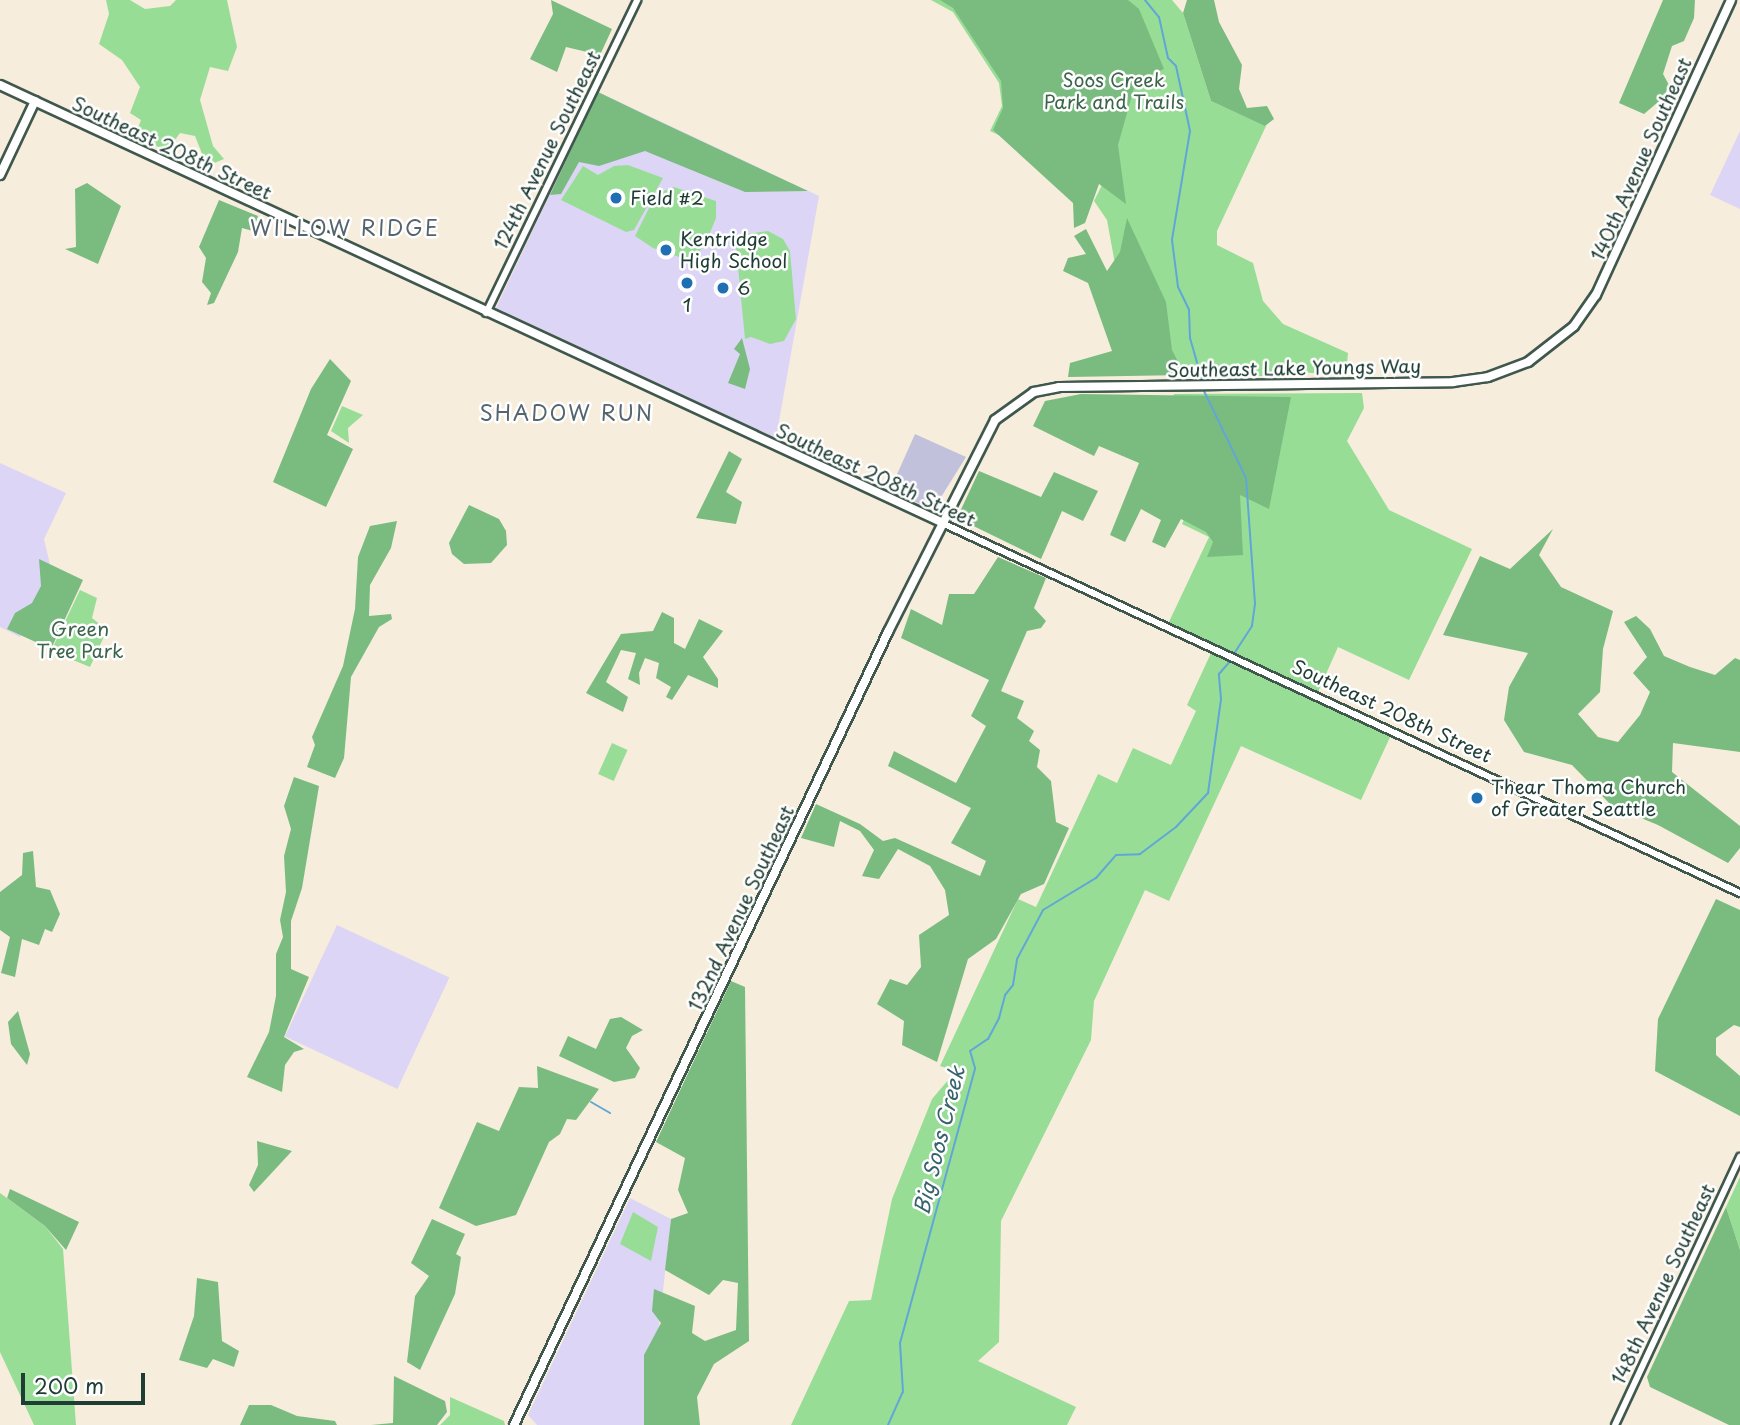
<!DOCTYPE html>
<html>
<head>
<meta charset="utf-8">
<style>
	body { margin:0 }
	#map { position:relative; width:1740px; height:1425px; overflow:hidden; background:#f6eddc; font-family:"Playpen Sans",sans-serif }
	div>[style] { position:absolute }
	.built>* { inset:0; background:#ddd5f6; transform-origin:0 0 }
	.industrial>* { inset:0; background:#c2c1dc }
	.green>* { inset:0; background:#98dd96; transform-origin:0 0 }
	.forest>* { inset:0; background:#7abc7f }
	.stream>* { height:2px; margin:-1px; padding:0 1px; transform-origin:1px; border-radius:1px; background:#60a7d7 }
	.roads { filter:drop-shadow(2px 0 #3f574d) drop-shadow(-2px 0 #3f574d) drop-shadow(0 2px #3f574d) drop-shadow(0 -2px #3f574d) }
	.minor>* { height:6px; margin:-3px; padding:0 3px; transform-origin:3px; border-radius:3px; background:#fff }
	.major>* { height:8px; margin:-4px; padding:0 4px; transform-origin:4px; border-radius:4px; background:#fff }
	.dots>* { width:19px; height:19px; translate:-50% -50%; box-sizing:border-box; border:4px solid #fff; border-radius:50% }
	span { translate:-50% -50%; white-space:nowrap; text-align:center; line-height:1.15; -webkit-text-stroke:5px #fff; paint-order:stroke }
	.park-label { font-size:19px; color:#3d654c }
	.street-label { font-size:19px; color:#1f3d34 }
	.poi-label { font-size:19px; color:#1f3d34 }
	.left { translate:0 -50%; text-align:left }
	.neighbourhood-label { font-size:21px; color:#54656e; letter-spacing:2px }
	.water-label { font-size:21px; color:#36626d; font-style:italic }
	.scale { position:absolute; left:21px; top:1373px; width:124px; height:32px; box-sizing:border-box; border:4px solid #1f3d34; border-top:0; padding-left:9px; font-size:21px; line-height:24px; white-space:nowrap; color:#1f3d34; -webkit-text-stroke:5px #fff; paint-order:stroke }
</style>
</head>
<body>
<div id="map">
	<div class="built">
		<div style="clip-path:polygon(598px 92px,819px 196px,776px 438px,496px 308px)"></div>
		<div style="clip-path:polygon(1740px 131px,1740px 209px,1710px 195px)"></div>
		<div style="clip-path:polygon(0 463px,66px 493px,44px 539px,51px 569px,20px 637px,0 627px)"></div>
		<div style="left:337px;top:925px;width:124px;height:123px;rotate:25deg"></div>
		<div style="clip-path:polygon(630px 1198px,671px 1219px,648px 1425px,537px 1425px,528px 1415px)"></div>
	</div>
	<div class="industrial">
		<div style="clip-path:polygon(915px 434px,966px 457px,933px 510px,890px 490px)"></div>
	</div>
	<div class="green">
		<div style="clip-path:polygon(106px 0,130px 0,145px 9px,170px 6px,176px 0,227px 0,237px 47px,228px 71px,210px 67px,200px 100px,213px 146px,224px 159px,207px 166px,195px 136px,180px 133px,167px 151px,135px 136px,141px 120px,130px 113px,140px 87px,122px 60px,99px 44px,109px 14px)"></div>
		<div style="clip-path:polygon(931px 0,1172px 0,1183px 13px,1211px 101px,1266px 126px,1217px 231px,1217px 245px,1253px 263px,1263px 301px,1283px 324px,1348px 353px,1346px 375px,1279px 371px,1276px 376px,1193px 376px,1184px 366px,1133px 363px,1107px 220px,1094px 201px,1103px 183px,990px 131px,1002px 106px,999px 83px,953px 12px)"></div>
		<div style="clip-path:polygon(628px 165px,663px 178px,634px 230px,626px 232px,561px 200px,583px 166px,598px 175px,614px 166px)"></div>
		<div style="clip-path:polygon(674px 187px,716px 201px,716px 218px,707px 240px,696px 257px,688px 260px,653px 248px,635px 236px,656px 194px)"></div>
		<div style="clip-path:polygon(768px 231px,783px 239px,790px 251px,796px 319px,784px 341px,770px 344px,751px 337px,745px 339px,735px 236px)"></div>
		<div style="clip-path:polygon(1362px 393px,1364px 408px,1347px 441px,1389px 510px,1472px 549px,1409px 680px,1338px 647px,1318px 692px,1168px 624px,1209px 537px,1182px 524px,1207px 469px,1170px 404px,1174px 394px)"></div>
		<div style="clip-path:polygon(342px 406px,363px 415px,348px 428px,349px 443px,331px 431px)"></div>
		<div style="clip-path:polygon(80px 590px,97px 598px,92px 618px,107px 630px,90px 667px,51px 651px)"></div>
		<div style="clip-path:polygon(1211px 653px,1391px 735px,1361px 800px,1241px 746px,1169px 901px,1145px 890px,1094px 1001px,1091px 1040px,1001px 1221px,999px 1342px,978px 1361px,1076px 1407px,1067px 1425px,791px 1425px,849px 1301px,871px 1300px,892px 1199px,932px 1099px,949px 1079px,964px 1085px,967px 1074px,940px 1066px,1018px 899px,1036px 907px,1098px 774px,1117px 783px,1133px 748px,1171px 765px,1196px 711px,1187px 705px)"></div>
		<div style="left:612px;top:743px;width:17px;height:34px;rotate:24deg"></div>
		<div style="clip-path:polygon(1740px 1177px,1740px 1250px,1726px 1207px)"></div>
		<div style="clip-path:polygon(0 1193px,45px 1226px,63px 1249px,76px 1425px,34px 1425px,0 1352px)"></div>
		<div style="clip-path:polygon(633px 1212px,658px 1227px,651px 1261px,620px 1244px)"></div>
		<div style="clip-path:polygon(450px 1397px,504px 1421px,505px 1425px,440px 1425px,450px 1415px)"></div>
	</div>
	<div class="forest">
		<div style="clip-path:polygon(551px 0,612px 29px,600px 55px,566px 47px,557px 72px,530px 59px,553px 14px)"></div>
		<div style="clip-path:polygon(940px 0,1128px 0,1139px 9px,1164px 69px,1136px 81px,1118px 145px,1126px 204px,1099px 184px,1085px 223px,1074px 228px,1073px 203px,993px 130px,1003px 108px,1001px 81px,953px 8px)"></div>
		<div style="clip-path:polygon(1187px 0,1214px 0,1219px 22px,1242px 65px,1239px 89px,1247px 108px,1267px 106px,1274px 119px,1265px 126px,1211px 101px,1183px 13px)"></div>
		<div style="clip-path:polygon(1663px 0,1695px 0,1694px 18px,1684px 41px,1672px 46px,1663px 74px,1669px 85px,1664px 97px,1644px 114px,1619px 103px)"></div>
		<div style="clip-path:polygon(598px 92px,650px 117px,808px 191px,745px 192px,645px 151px,599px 166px,579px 162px,561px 194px,550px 195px)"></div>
		<div style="clip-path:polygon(87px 183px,121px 206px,98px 264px,65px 249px,76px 247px,75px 189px)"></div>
		<div style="clip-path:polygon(219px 200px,258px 216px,253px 231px,242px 228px,238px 252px,214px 303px,207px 305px,211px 293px,202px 282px,206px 258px,199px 247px)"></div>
		<div style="clip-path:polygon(1127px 218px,1166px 302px,1172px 350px,1185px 375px,1068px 377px,1070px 363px,1112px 351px,1088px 283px,1063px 271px,1068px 258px,1086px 254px,1074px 236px,1086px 229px,1107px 271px,1120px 252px)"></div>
		<div style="clip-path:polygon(742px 338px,750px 369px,745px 389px,728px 383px,740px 354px,734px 349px)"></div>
		<div style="clip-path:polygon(330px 359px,351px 381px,327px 435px,353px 449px,326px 507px,273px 482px,311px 389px)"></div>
		<div style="clip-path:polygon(1081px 394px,1291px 397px,1269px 509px,1240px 495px,1243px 555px,1207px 557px,1213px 542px,1206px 532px,1181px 519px,1165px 548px,1152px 542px,1161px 520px,1141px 509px,1125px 542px,1110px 535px,1139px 463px,1099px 446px,1094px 456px,1033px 426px,1045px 401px)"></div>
		<div style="clip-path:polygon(729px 451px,742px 459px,726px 492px,742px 502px,736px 524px,696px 518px)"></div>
		<div style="clip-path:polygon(979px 471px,1041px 497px,1054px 472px,1098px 491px,1083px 521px,1062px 511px,1041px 559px,957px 518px)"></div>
		<div style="clip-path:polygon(469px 505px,499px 519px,506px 531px,507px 545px,491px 563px,464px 564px,452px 554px,449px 543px)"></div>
		<div style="clip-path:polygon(397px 521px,391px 548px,370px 585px,369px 616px,391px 614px,392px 619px,379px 627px,351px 677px,344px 758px,335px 778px,307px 767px,315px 745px,312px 737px,343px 666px,355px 609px,358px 557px,370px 526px)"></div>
		<div style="clip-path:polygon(1553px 529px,1539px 555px,1561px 587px,1613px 611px,1603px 649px,1600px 692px,1578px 714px,1598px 737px,1618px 742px,1640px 715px,1650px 692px,1633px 673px,1647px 657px,1624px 622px,1636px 616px,1650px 629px,1664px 656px,1690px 667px,1715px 675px,1735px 658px,1740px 660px,1740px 752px,1673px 743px,1672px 772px,1740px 826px,1740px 848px,1728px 863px,1658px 825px,1612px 806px,1572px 765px,1524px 752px,1504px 720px,1509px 687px,1528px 653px,1443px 635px,1480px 556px,1510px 569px)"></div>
		<div style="clip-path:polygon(998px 557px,1046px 578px,1034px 608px,1046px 621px,1041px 628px,1027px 631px,1001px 691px,1024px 701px,1017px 718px,1034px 731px,1029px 741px,1040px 750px,1037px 767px,1051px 781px,1056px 822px,1069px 828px,1044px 884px,1021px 894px,996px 939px,968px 959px,937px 1062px,902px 1045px,904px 1021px,877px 1004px,890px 979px,907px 985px,921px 967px,919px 935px,949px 915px,945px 890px,930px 866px,898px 849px,879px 879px,862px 876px,874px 850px,860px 831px,840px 821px,834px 847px,801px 838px,816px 804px,860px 824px,883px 841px,895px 838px,980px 876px,986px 861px,951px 843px,971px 808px,888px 766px,894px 751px,956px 783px,986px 726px,971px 716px,989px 680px,901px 638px,911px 609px,942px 625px,949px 594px,974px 594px)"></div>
		<div style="clip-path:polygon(39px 559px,83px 580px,51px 649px,7px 629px,15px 613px,32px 603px,41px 586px)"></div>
		<div style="clip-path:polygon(662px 612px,674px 618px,674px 643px,685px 649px,699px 619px,723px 631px,703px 657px,718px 679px,718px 688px,688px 675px,672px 700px,666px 697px,671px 687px,656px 678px,659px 663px,645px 658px,639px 673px,640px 685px,628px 679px,636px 653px,621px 650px,606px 682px,628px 697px,623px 712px,586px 693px,621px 634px,653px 631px)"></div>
		<div style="clip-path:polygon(294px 777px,319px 786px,302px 888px,291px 921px,291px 969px,309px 977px,284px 1037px,304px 1049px,294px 1052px,285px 1065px,282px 1092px,247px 1077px,269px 1032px,276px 996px,276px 954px,283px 937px,280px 920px,286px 892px,284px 856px,291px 829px,284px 806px)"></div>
		<div style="clip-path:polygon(33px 851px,36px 887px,50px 890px,60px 914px,52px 932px,45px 929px,39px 945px,22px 939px,15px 977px,1px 973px,10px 937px,0 930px,0 892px,22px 875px,23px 853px)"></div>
		<div style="clip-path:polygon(1716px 899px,1740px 910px,1740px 1027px,1734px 1025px,1716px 1038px,1716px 1055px,1740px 1076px,1740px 1116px,1655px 1071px,1658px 1019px)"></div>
		<div style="clip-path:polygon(731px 981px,745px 987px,749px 1341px,714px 1364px,697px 1397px,700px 1425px,644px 1425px,644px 1355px,661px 1323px,652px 1311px,654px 1289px,695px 1306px,692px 1333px,705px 1341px,736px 1330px,738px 1283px,723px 1280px,709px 1295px,665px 1270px,671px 1219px,688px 1213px,678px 1190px,685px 1158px,656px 1142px)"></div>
		<div style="clip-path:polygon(18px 1011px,30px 1054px,27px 1065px,11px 1044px,8px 1022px)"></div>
		<div style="clip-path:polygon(621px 1017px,643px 1030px,632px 1036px,626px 1048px,640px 1068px,635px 1078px,614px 1082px,559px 1056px,568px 1036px,596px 1049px,610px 1019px)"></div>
		<div style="clip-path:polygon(537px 1066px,599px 1089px,576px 1120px,567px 1119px,560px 1134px,549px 1142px,516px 1215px,476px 1226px,439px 1208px,477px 1122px,499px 1131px,519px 1087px,538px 1088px)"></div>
		<div style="clip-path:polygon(257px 1141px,292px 1151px,254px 1192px,249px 1185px,258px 1165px)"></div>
		<div style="clip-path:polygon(10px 1189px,79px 1222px,66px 1250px,45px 1226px,7px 1198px)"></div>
		<div style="clip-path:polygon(1726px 1207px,1740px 1250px,1740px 1425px,1729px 1425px,1650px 1387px,1647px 1377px)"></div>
		<div style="clip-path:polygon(432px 1219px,465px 1234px,456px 1254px,461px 1257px,455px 1294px,420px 1370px,407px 1362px,415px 1296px,429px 1276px,411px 1263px)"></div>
		<div style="clip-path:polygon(197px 1278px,218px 1282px,222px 1341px,239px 1351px,234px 1367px,213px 1359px,207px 1368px,179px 1360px,194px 1316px)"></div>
		<div style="clip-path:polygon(394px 1376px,445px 1401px,447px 1412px,437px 1425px,371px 1425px,393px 1423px)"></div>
		<div style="clip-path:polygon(249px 1405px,271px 1405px,297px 1416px,335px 1421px,337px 1425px,240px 1425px)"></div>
	</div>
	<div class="stream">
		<div style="left:1145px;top:0;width:22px;rotate:51deg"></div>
		<div style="left:1159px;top:17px;width:42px;rotate:77.6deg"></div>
		<div style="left:1168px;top:58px;width:11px;rotate:45deg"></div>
		<div style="left:1176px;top:66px;width:66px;rotate:77.8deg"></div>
		<div style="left:1190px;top:131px;width:110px;rotate:99.4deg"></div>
		<div style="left:1172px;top:240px;width:47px;rotate:82.7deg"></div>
		<div style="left:1178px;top:287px;width:25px;rotate:64deg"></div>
		<div style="left:1189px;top:310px;width:28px;rotate:88deg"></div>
		<div style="left:1190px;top:338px;width:44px;rotate:74.1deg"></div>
		<div style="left:1203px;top:389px;width:99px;rotate:64.2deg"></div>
		<div style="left:1246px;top:478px;width:126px;rotate:85.9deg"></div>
		<div style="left:1255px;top:604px;width:22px;rotate:98deg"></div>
		<div style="left:1252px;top:626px;width:33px;rotate:123deg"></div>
		<div style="left:591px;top:1102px;width:22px;rotate:30deg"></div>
		<div style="left:888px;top:1425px;width:36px;rotate:-66deg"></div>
		<div style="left:903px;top:1392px;width:49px;rotate:-93.5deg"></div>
		<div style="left:900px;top:1343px;width:285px;rotate:-74.7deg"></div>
		<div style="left:975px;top:1068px;width:18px;rotate:-106deg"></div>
		<div style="left:970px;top:1051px;width:22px;rotate:-34deg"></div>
		<div style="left:988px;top:1039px;width:24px;rotate:-62deg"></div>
		<div style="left:999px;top:1018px;width:24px;rotate:-75deg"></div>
		<div style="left:1005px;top:995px;width:13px;rotate:-51deg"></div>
		<div style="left:1013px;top:985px;width:26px;rotate:-81deg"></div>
		<div style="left:1017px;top:959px;width:55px;rotate:-62deg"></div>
		<div style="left:1043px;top:910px;width:62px;rotate:-31.1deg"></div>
		<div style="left:1096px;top:878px;width:30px;rotate:-49deg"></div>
		<div style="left:1116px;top:855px;width:24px;rotate:-2deg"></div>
		<div style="left:1140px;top:854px;width:45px;rotate:-36.9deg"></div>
		<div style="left:1176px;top:827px;width:47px;rotate:-46.7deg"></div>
		<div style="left:1208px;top:793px;width:95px;rotate:-82.1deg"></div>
		<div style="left:1221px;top:699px;width:25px;rotate:-95deg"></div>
		<div style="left:1219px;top:674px;width:20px;rotate:-49deg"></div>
	</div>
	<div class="roads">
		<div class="minor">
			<div style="left:486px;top:313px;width:348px;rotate:-64.2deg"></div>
			<div style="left:942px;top:523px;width:880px;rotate:24.88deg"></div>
			<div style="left:1615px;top:1425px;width:296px;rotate:-65deg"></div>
		</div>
		<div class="major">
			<div style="left:0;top:85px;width:1038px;rotate:24.91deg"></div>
			<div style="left:0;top:175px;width:82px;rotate:-64.7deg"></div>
			<div style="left:514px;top:1425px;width:877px;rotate:-64.75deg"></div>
			<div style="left:888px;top:632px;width:237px;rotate:-63.2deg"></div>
			<div style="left:995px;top:420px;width:48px;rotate:-35.7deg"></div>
			<div style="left:1034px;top:392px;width:25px;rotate:-11deg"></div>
			<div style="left:1059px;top:387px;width:394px;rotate:-0.7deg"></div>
			<div style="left:1453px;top:382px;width:35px;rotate:-8deg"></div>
			<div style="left:1488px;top:377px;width:43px;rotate:-20.6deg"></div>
			<div style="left:1528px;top:362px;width:58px;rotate:-38deg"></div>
			<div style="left:1574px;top:326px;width:38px;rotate:-55deg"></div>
			<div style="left:1596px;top:295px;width:324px;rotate:-65.4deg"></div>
		</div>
	</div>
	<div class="dots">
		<div style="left:616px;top:198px;background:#1f6fb2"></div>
		<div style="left:666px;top:250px;background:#1f6fb2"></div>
		<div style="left:687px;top:283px;background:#1f6fb2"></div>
		<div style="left:723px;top:288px;background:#1f6fb2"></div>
		<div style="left:1477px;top:798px;background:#1f6fb2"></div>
	</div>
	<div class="park-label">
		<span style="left:1114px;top:91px">Soos Creek<br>Park and Trails</span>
		<span style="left:80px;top:640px">Green<br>Tree Park</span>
	</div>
	<div class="street-label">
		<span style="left:172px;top:148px;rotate:25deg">Southeast 208th Street</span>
		<span style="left:547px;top:150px;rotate:-64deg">124th Avenue Southeast</span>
		<span style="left:1641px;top:159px;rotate:-66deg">140th Avenue Southeast</span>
		<span style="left:1294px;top:368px;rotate:-1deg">Southeast Lake Youngs Way</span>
		<span style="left:876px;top:475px;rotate:25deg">Southeast 208th Street</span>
		<span style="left:1392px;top:711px;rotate:25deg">Southeast 208th Street</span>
		<span style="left:741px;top:908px;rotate:-65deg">132nd Avenue Southeast</span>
		<span style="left:1663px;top:1284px;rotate:-65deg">148th Avenue Southeast</span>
	</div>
	<div class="poi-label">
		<span class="left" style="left:630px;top:198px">Field #2</span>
		<span class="left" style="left:680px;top:250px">Kentridge<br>High School</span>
		<span class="left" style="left:737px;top:288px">6</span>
		<span style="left:687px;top:305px">1</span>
		<span class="left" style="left:1491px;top:798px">Thear Thoma Church<br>of Greater Seattle</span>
	</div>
	<div class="neighbourhood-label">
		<span style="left:345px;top:227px">WILLOW RIDGE</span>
		<span style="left:567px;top:412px">SHADOW RUN</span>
	</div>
	<div class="water-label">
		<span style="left:938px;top:1140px;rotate:-76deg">Big Soos Creek</span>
	</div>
	<div class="scale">200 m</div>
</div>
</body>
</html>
